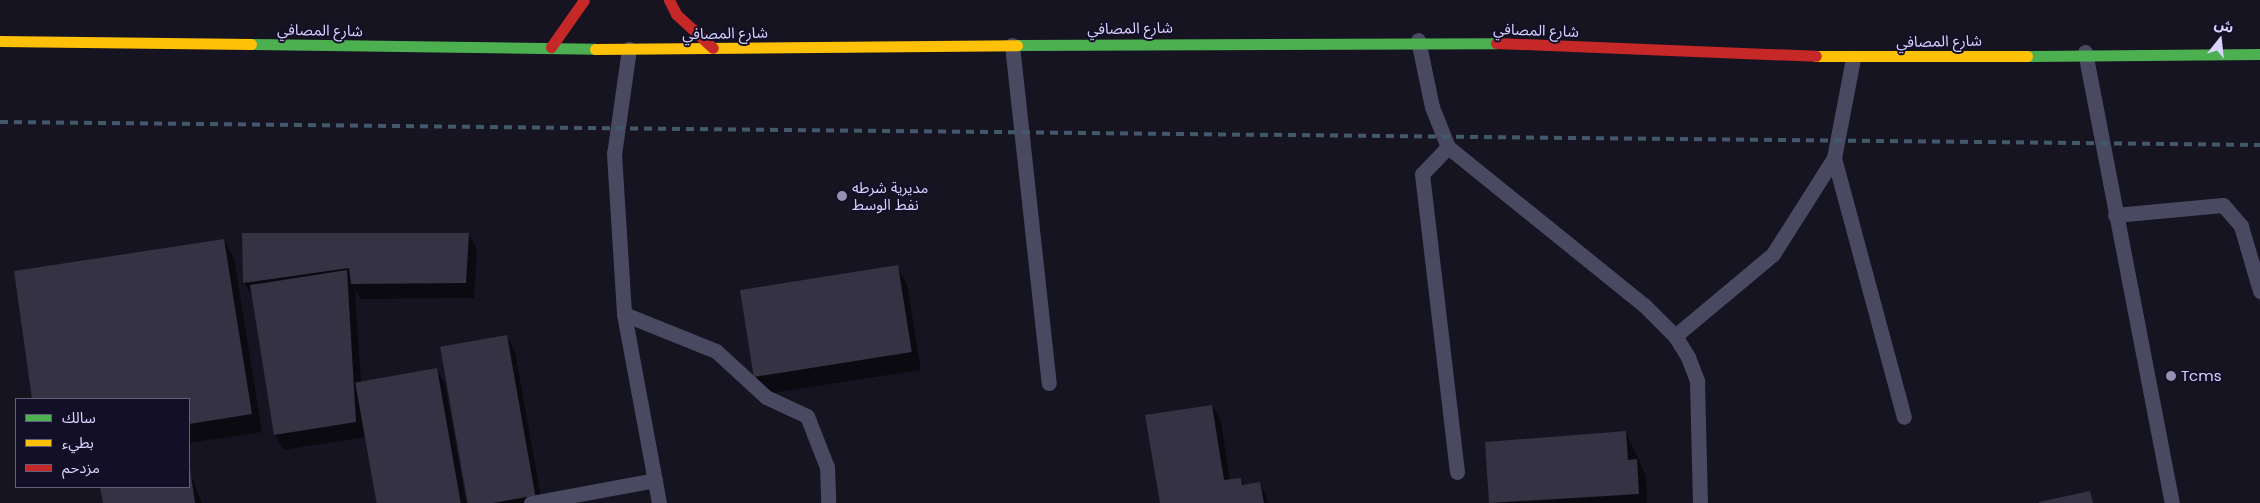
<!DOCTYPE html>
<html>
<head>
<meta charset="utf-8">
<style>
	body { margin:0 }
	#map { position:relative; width:2260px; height:503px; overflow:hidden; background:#161421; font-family:Poppins,"Noto Sans Arabic",sans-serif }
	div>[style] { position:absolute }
	.shadow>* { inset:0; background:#0007 }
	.building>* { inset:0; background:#343243; transform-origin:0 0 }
	.lane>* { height:15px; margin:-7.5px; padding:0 7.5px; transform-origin:7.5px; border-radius:7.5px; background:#4a4962 }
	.fast>* { height:11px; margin:-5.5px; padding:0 5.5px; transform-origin:5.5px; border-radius:5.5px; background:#4caf50 }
	.slow>* { height:11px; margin:-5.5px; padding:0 5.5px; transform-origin:5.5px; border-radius:5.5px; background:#ffc107 }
	.jam>* { height:11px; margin:-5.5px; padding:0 5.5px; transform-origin:5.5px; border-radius:5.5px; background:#c62828 }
	.rail>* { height:4px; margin-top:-2px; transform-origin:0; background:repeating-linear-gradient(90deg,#43596b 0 8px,transparent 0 14px) }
	.dots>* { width:14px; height:14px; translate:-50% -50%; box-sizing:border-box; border:2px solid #130f26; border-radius:50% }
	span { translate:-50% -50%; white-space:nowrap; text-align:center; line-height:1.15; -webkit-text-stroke:4px #130f26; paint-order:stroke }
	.street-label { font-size:15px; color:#d9d4ff }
	.poi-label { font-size:15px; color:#d9d4ff }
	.left { translate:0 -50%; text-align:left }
	.legend { position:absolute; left:15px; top:398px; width:175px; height:90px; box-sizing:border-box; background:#130f26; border:1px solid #625e7d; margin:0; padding:6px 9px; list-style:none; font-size:15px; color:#d9d4ff }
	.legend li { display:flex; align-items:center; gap:10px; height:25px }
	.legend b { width:25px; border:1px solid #625e7d }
	.north { position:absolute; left:2195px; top:15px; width:50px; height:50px; -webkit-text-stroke:4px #130f26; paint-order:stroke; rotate:16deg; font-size:14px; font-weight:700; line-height:20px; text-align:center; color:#d9d4ff }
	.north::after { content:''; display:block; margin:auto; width:18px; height:22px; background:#d9d4ff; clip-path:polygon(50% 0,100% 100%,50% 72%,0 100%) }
</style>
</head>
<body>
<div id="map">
	<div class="shadow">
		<div style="clip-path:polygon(469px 234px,477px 249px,474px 298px,361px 299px,355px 289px,361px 382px,436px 369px,445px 384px,466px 503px,378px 503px,366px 437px,284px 450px,275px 435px,253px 298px,244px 282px)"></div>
		<div style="clip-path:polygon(224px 240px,234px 258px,262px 432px,189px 443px,189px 399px,33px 399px,16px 272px)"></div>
		<div style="clip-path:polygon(897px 266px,907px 284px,921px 370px,765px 394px,755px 376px,741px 290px)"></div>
		<div style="clip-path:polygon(507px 336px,515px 351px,542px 503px,469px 503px,442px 348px)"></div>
		<div style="clip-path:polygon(1212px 406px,1221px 421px,1230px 481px,1241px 479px,1245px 486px,1260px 484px,1269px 503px,1161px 503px)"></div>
		<div style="clip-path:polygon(1626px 432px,1646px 476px,1647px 503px,1490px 503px,1486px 443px)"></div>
		<div style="clip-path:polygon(189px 470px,202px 503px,104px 503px,101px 487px,189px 487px)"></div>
	</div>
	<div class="building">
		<div style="clip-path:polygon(242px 233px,469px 233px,466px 283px,351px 284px,349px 268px,243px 283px)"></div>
		<div style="clip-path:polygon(224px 239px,252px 414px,189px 424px,189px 399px,32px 399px,14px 271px)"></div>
		<div style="left:898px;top:265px;width:88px;height:160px;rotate:81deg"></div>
		<div style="clip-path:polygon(347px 270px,356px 422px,274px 435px,250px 285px)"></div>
		<div style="left:507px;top:335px;width:163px;height:68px;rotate:80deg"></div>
		<div style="left:437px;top:368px;width:137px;height:83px;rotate:80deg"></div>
		<div style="clip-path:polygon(1212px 405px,1224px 480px,1241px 478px,1242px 485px,1260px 482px,1264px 503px,1160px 503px,1145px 415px)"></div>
		<div style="clip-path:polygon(1626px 431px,1628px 460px,1637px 459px,1639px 494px,1489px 503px,1485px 442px)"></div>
		<div style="clip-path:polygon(190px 468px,195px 503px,103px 503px,100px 487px,189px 487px)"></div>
		<div style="clip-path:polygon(2090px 491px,2093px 503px,2039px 503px,2039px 502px)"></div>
	</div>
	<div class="lane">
		<div style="left:1418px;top:40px;width:68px;rotate:78.2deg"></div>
		<div style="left:1432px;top:107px;width:43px;rotate:68.2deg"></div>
		<div style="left:1448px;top:147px;width:252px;rotate:38.9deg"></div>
		<div style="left:1644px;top:305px;width:44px;rotate:45deg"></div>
		<div style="left:1675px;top:336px;width:25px;rotate:58deg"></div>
		<div style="left:1688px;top:357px;width:26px;rotate:69deg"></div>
		<div style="left:1697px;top:381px;width:122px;rotate:88.6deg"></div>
		<div style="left:1012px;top:45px;width:340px;rotate:83.8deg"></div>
		<div style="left:629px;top:49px;width:106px;rotate:98.1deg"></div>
		<div style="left:614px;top:154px;width:160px;rotate:86.4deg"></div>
		<div style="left:624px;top:314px;width:192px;rotate:79.5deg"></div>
		<div style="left:2085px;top:52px;width:459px;rotate:79.1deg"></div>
		<div style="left:1448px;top:147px;width:37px;rotate:134deg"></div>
		<div style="left:1422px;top:174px;width:300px;rotate:83.3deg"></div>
		<div style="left:1834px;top:158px;width:268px;rotate:74.9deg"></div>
		<div style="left:2115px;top:215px;width:108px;rotate:-5.3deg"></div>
		<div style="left:2223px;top:205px;width:28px;rotate:49deg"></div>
		<div style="left:2241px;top:226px;width:68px;rotate:73.7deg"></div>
		<div style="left:624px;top:314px;width:99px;rotate:21.9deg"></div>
		<div style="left:716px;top:351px;width:68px;rotate:42.6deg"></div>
		<div style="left:766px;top:397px;width:45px;rotate:24.9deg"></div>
		<div style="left:807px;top:416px;width:55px;rotate:68.6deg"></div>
		<div style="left:827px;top:467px;width:36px;rotate:88deg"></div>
		<div style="left:1675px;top:336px;width:128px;rotate:-39.9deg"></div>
		<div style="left:1773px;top:254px;width:114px;rotate:-57.6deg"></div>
		<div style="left:1834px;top:158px;width:102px;rotate:-79.2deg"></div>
		<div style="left:531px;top:503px;width:126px;rotate:-10.5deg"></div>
	</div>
	<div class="fast">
		<div style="left:251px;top:44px;width:344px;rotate:0.8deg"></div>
		<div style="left:1017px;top:45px;width:479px;rotate:-0.2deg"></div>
		<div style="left:2027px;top:56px;width:233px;rotate:-0.5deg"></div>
	</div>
	<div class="slow">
		<div style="left:0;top:41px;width:251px;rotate:0.7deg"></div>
		<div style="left:595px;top:49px;width:422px;rotate:-0.5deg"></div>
		<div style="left:1816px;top:56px;width:211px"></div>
	</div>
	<div class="jam">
		<div style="left:669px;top:0;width:16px;rotate:63deg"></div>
		<div style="left:676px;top:14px;width:50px;rotate:42.6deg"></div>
		<div style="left:1496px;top:43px;width:320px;rotate:2.3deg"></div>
		<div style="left:551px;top:47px;width:57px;rotate:-54.9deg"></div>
	</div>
	<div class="rail">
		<div style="left:0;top:122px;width:2260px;rotate:0.58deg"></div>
	</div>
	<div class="dots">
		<div style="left:842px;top:196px;background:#9591b1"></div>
		<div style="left:2171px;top:376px;background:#9591b1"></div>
	</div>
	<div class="street-label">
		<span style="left:1130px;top:28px;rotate:-1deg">شارع المصافي</span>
		<span style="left:320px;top:30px;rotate:1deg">شارع المصافي</span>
		<span style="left:1536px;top:30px;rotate:2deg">شارع المصافي</span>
		<span style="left:725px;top:33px;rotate:-1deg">شارع المصافي</span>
		<span style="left:1939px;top:41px;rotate:-1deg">شارع المصافي</span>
	</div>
	<div class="poi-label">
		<span class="left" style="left:852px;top:196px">مديرية شرطه<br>نفط الوسط</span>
		<span class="left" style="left:2181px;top:376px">Tcms</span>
	</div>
	<ul class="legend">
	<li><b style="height:6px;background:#4caf50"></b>سالك</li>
	<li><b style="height:6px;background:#ffc107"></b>بطيء</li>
	<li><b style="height:6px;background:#c62828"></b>مزدحم</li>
	</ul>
	<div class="north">ش</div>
</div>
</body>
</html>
